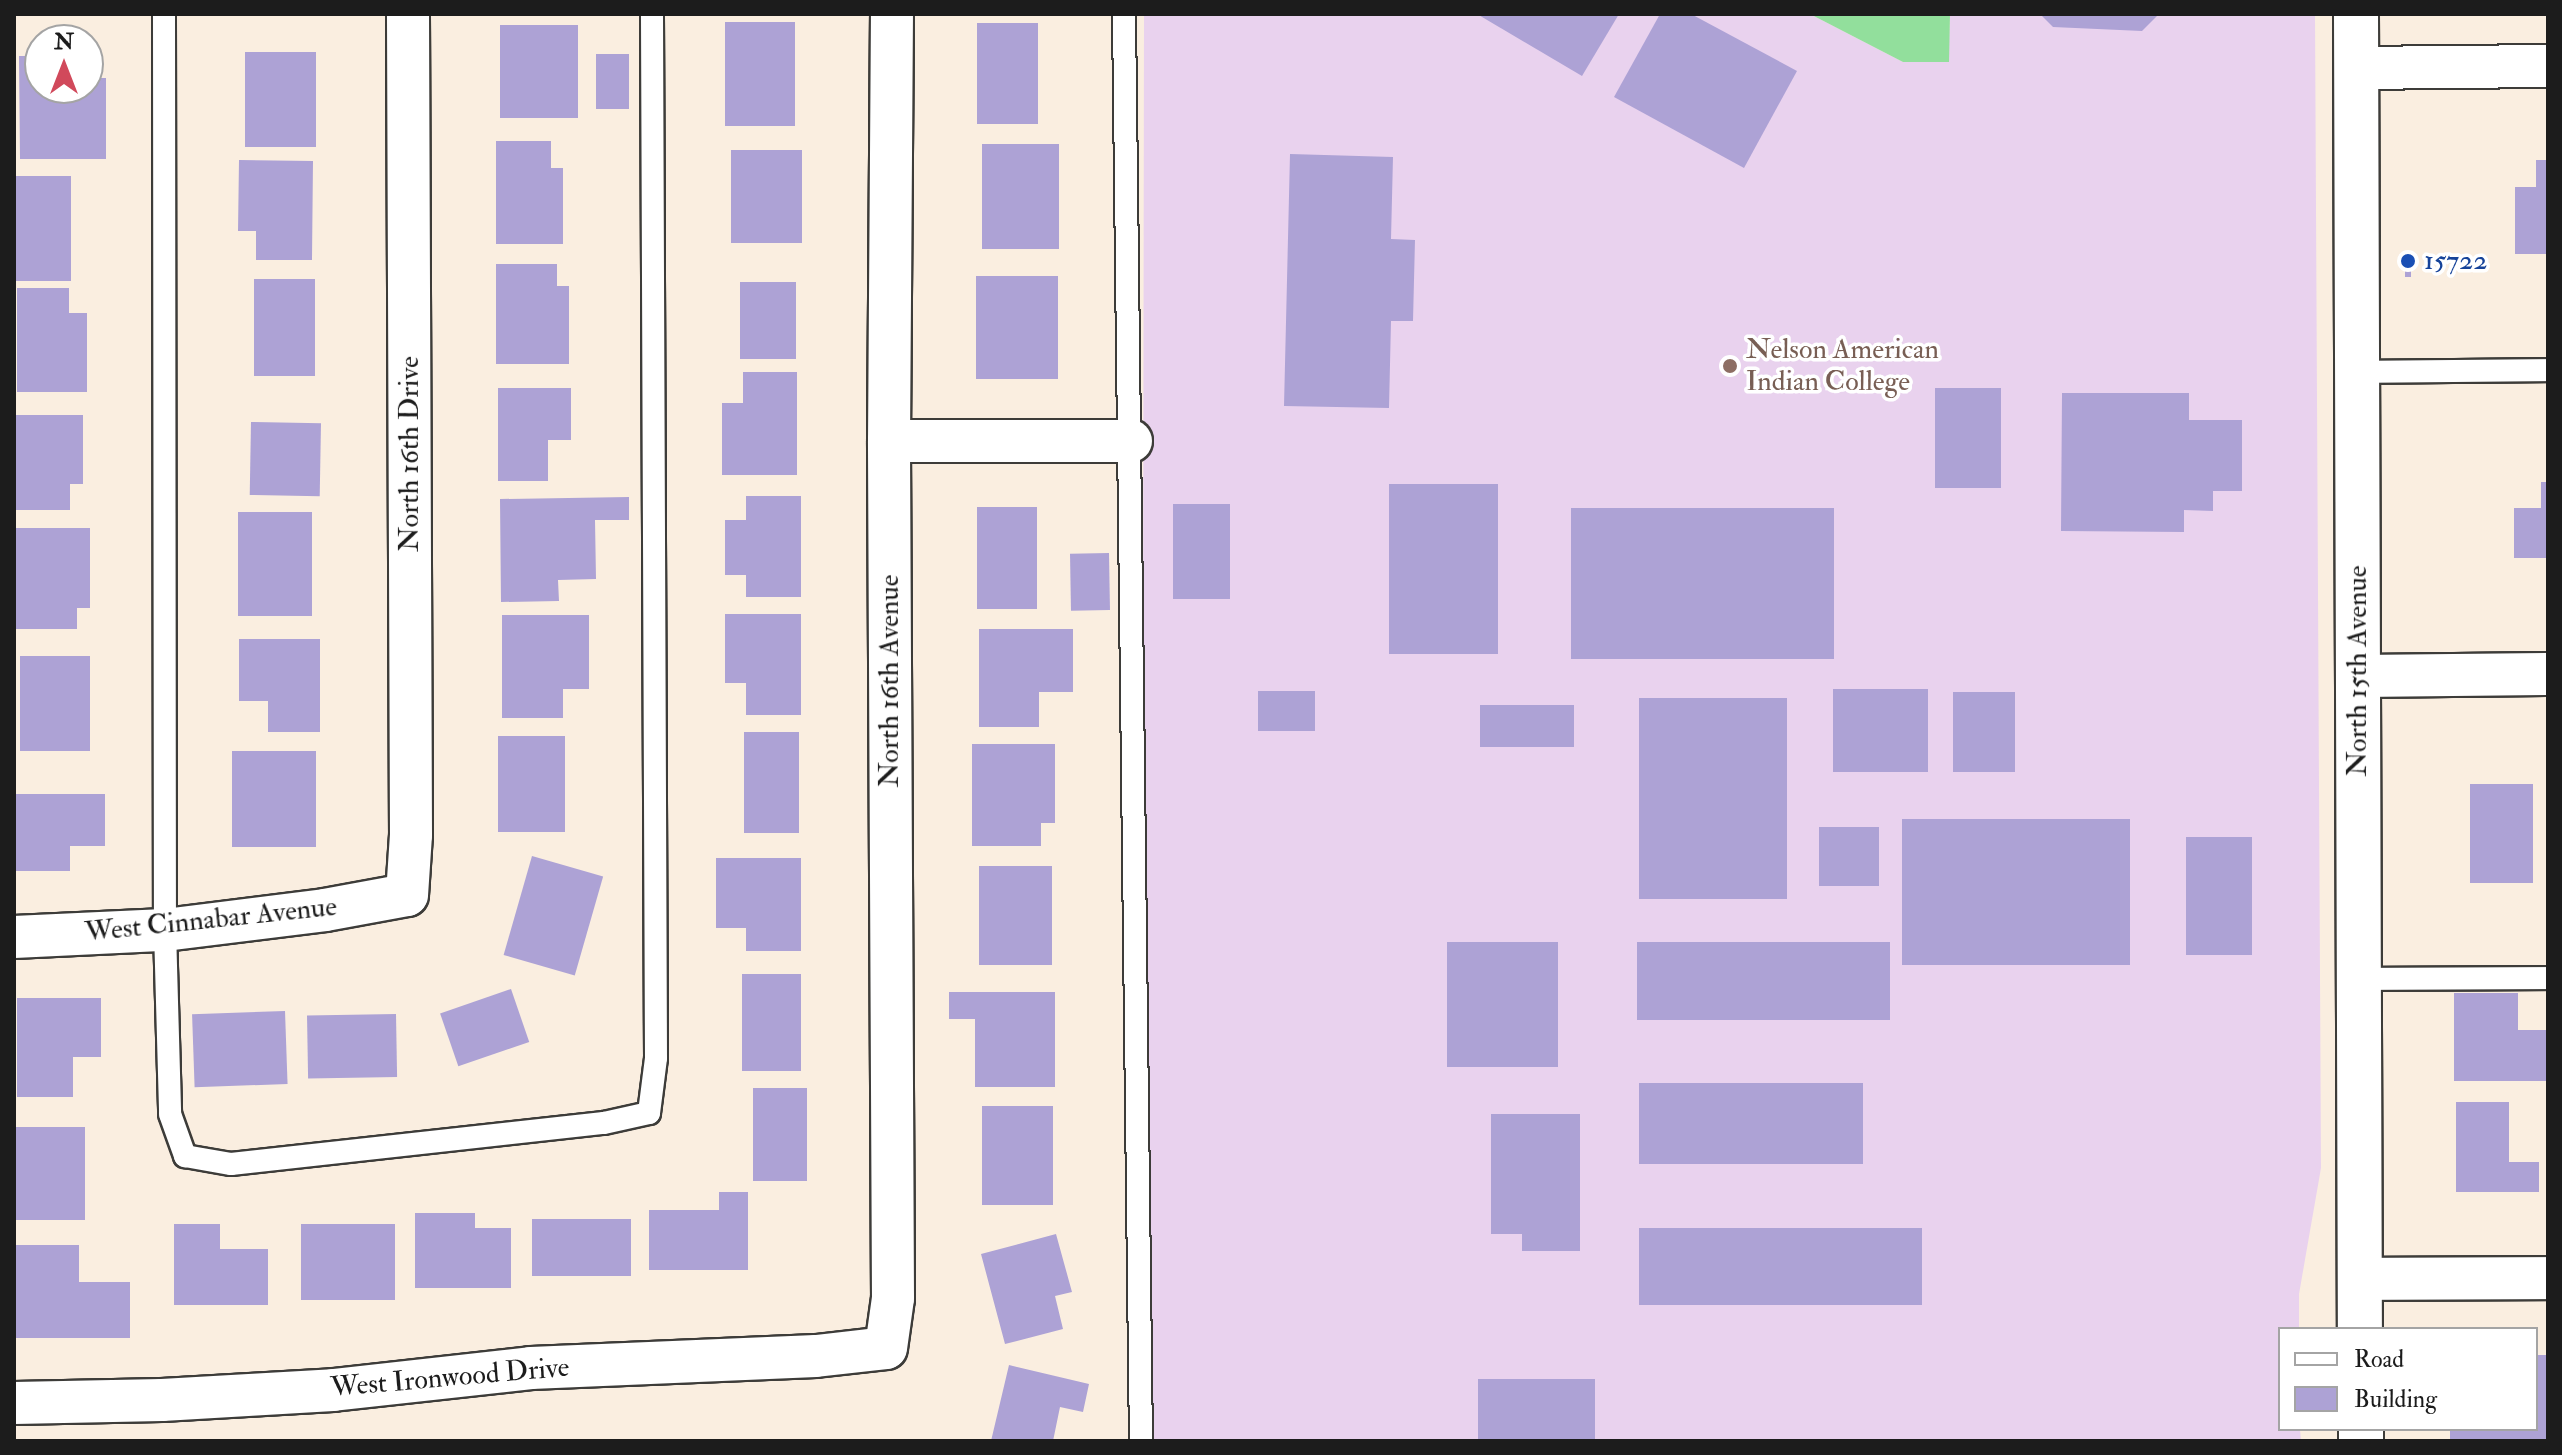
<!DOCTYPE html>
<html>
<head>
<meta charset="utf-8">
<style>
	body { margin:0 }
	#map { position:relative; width:2562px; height:1455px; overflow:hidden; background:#faeee0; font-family:"IM FELL Double Pica",serif }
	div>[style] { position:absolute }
	.built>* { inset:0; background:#e9d2ee }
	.green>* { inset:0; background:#92df9c }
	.building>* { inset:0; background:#ada2d5; transform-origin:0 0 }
	.roads { filter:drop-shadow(2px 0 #3d3c39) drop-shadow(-2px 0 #3d3c39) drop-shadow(0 2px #3d3c39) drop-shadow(0 -2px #3d3c39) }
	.lane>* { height:22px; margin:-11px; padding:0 11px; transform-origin:11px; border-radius:11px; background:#fff }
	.street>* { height:42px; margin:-21px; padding:0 21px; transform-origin:21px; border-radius:21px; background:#fff }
	.secondary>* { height:44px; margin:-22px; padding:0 22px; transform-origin:22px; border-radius:22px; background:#fff }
	.dots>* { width:22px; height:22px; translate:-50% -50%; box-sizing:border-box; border:4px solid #fff; border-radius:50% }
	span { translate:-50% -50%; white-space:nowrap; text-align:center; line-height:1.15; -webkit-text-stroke:7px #fff; paint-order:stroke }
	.transit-label { font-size:28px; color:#164399 }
	.left { translate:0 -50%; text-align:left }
	.education-label { font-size:28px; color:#785e54 }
	.street-label { font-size:28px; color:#1c1c1c }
	.frame { position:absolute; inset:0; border:16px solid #1c1c1c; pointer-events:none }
	.legend { position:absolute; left:2278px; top:1327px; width:260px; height:104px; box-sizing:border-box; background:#fff; border:2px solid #a4a4a4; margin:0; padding:10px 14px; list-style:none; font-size:24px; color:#1c1c1c }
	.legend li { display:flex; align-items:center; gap:16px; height:40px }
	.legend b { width:40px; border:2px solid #a4a4a4 }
	.north { position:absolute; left:24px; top:24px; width:80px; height:80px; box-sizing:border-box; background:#fff; border:2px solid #a4a4a4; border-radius:50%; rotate:0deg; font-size:22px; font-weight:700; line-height:32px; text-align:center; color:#1c1c1c }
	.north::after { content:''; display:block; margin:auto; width:28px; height:36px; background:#d1495b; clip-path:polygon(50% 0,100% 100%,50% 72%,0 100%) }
</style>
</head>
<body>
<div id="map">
	<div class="built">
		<div style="clip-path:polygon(1144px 14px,1810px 14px,1903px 62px,1948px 62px,1950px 14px,2315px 14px,2321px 1168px,2299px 1294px,2299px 1329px,2280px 1329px,2280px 1429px,2300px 1429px,2301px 1441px,1149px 1441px,1143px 683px)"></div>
	</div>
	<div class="green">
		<div style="clip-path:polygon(1810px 14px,1950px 14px,1949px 62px,1903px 62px)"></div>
	</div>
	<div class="building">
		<div style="clip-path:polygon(1477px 14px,1619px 14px,1582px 76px)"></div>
		<div style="clip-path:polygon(1660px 14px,1691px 14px,1797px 71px,1744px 168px,1614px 97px)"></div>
		<div style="clip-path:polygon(2040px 14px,2159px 14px,2142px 31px,2053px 27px)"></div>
		<div style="left:725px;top:22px;width:70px;height:104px"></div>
		<div style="left:977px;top:23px;width:61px;height:101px"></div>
		<div style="left:500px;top:25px;width:78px;height:93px"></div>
		<div style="left:245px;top:52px;width:71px;height:95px"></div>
		<div style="left:596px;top:54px;width:33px;height:55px"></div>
		<div style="clip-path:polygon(19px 56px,40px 56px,40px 88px,88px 88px,88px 78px,106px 78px,106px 159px,20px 159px)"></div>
		<div style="clip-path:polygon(496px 141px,551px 141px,551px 168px,563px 168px,563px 244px,496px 244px)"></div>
		<div style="left:982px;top:144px;width:77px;height:105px"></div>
		<div style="left:731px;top:150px;width:71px;height:93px"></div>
		<div style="clip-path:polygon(1290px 154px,1393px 157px,1391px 239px,1415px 240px,1413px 321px,1391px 321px,1389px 408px,1284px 406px)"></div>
		<div style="clip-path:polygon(239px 160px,313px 161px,312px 260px,256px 260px,256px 231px,238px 231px)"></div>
		<div style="clip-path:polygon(2536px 160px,2548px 160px,2548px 254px,2515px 254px,2515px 187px,2536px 187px)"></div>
		<div style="left:15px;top:176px;width:56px;height:105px"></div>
		<div style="left:2405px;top:257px;width:6px;height:20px"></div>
		<div style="clip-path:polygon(496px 264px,557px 264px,557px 286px,569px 286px,569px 364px,496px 364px)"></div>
		<div style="left:976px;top:276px;width:82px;height:103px"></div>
		<div style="left:254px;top:279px;width:61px;height:97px"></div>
		<div style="left:740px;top:282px;width:56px;height:77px"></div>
		<div style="clip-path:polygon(17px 288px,69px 288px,69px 313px,87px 313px,87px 392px,17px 392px)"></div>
		<div style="clip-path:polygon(743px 372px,797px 372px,797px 475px,722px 475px,722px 403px,743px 403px)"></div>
		<div style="clip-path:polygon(498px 388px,571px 388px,571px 440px,548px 440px,548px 481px,498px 481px)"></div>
		<div style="left:1935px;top:388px;width:66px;height:100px"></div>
		<div style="clip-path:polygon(2062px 393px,2189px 393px,2189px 420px,2242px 420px,2242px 491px,2213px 491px,2213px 511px,2184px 510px,2184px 532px,2061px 531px)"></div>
		<div style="clip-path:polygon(14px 415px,83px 415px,83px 484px,70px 484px,70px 510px,14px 510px)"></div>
		<div style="left:251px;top:422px;width:70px;height:73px;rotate:1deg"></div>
		<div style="clip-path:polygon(2541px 482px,2548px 482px,2548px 558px,2514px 558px,2514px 508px,2541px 508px)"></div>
		<div style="left:1389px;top:484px;width:109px;height:170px"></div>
		<div style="clip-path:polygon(746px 496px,801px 496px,801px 597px,746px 597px,746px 575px,725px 575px,725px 520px,746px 520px)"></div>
		<div style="clip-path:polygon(629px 497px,629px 520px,595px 520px,596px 579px,558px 580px,559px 601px,501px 602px,500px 499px)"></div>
		<div style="left:1173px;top:504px;width:57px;height:95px"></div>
		<div style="left:977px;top:507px;width:60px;height:102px"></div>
		<div style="left:1571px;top:508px;width:263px;height:151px"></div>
		<div style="left:238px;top:512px;width:74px;height:104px"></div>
		<div style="clip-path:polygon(14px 528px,90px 528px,90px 608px,77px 608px,77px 629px,14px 629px)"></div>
		<div style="left:1109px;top:553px;width:57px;height:39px;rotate:89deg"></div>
		<div style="clip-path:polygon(725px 614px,801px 614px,801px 715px,746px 715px,746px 683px,725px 683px)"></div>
		<div style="clip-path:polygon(502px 615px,589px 615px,589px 689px,563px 689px,563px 718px,502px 718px)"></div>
		<div style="clip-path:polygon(979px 629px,1073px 629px,1073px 692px,1039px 692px,1039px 727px,979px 727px)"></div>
		<div style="clip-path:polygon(239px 639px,320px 639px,320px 732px,268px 732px,268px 701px,239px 701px)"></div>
		<div style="left:20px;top:656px;width:70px;height:95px"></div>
		<div style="left:1833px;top:689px;width:95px;height:83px"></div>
		<div style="left:1258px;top:691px;width:57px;height:40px"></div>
		<div style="left:1953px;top:692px;width:62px;height:80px"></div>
		<div style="left:1639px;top:698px;width:148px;height:201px"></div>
		<div style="left:1480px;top:705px;width:94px;height:42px"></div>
		<div style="left:744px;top:732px;width:55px;height:101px"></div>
		<div style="left:498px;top:736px;width:67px;height:96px"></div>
		<div style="clip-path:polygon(972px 744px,1055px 744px,1055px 823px,1041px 823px,1041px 846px,972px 846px)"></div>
		<div style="left:232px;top:751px;width:84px;height:96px"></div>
		<div style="left:2470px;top:784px;width:63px;height:99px"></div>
		<div style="clip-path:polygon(14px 794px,105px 794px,105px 846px,70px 846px,70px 871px,14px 871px)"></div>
		<div style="left:1902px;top:819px;width:228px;height:146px"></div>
		<div style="left:1819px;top:827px;width:60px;height:59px"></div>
		<div style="left:2186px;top:837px;width:66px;height:118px"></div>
		<div style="left:532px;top:856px;width:74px;height:103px;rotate:16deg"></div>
		<div style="clip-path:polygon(716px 858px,801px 858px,801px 951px,746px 951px,746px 928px,716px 928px)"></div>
		<div style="left:979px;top:866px;width:73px;height:99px"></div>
		<div style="left:1447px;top:942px;width:111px;height:125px"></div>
		<div style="left:1637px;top:942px;width:253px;height:78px"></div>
		<div style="left:742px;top:974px;width:59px;height:97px"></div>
		<div style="left:511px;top:989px;width:56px;height:75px;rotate:71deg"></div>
		<div style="clip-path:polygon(949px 992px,1055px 992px,1055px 1087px,975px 1087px,975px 1019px,949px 1019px)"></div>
		<div style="clip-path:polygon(2454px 993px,2518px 993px,2518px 1030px,2548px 1030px,2548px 1081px,2454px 1081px)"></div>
		<div style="clip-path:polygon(17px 998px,101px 998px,101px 1057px,73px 1057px,73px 1097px,17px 1097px)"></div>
		<div style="left:285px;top:1011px;width:73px;height:93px;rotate:88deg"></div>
		<div style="left:396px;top:1014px;width:63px;height:89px;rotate:89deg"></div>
		<div style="left:1639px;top:1083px;width:224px;height:81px"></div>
		<div style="left:753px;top:1088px;width:54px;height:93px"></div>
		<div style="clip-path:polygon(2456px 1102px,2509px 1102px,2509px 1162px,2539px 1162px,2539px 1192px,2456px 1192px)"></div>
		<div style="left:982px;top:1106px;width:71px;height:99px"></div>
		<div style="clip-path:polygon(1491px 1114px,1580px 1114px,1580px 1251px,1522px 1251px,1522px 1234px,1491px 1234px)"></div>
		<div style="left:15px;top:1127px;width:70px;height:93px"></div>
		<div style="clip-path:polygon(719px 1192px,748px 1192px,748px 1270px,649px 1270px,649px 1210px,719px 1210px)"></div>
		<div style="clip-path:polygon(415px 1213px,475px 1213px,475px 1228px,511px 1228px,511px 1288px,415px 1288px)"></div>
		<div style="left:631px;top:1219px;width:57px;height:99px;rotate:90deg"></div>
		<div style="clip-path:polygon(174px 1224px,220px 1224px,220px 1249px,268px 1249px,268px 1305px,174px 1305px)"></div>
		<div style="left:301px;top:1224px;width:94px;height:76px"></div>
		<div style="left:1639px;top:1228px;width:283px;height:77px"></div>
		<div style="clip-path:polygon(1056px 1234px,1072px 1292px,1055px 1296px,1063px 1329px,1005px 1344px,981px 1254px)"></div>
		<div style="clip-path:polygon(14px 1245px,79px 1245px,79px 1282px,130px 1282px,130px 1338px,14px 1338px)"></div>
		<div style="clip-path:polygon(2536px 1355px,2546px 1355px,2547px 1441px,2450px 1441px,2450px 1429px,2536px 1429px)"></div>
		<div style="clip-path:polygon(1009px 1365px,1089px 1384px,1083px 1412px,1060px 1407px,1053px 1441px,991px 1441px)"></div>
		<div style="left:1478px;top:1379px;width:117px;height:62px"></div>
	</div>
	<div class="roads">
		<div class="lane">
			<div style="left:164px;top:14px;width:916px;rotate:89.94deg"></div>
			<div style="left:165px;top:930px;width:184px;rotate:88.4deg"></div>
			<div style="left:170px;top:1114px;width:45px;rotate:70.3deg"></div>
			<div style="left:185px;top:1156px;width:47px;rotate:9.9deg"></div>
			<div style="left:231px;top:1164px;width:375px;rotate:-6.3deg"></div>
			<div style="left:604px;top:1123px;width:46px;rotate:-12.5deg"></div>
			<div style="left:649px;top:1113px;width:55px;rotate:-82.7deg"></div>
			<div style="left:656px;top:1058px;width:1044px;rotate:-90.22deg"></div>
			<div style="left:1124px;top:14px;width:1427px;rotate:89.32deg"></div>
			<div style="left:2359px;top:372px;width:189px;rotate:-0.6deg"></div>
			<div style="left:2358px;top:979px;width:190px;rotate:-0.3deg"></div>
		</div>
		<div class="street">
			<div style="left:2356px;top:68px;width:192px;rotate:-0.6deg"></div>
			<div style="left:889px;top:441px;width:242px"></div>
			<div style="left:2358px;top:676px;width:190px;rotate:-0.6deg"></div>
			<div style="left:14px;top:937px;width:151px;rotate:-2.7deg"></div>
			<div style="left:165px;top:930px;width:161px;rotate:-7.1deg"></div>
			<div style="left:325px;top:910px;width:83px;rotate:-10.4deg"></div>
			<div style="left:407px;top:895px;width:60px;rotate:-86.2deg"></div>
			<div style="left:411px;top:835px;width:821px;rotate:-90.21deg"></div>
			<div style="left:2360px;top:1279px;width:188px;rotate:-0.3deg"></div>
			<div style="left:14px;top:1403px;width:148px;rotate:-1.2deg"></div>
			<div style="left:162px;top:1400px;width:171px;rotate:-3.3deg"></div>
			<div style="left:333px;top:1390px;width:199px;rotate:-6.3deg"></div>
			<div style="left:531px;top:1368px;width:285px;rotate:-2.4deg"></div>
			<div style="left:816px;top:1356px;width:70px;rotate:-6.5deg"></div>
			<div style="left:886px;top:1348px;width:50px;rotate:-82deg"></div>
			<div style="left:893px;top:1298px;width:857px;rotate:-90.27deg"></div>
			<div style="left:889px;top:441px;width:427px;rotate:-89.6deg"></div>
		</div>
		<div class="secondary">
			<div style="left:2356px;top:14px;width:1315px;rotate:89.83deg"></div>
			<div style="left:2361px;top:1429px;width:12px;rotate:90deg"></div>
		</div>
	</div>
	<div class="dots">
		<div style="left:2408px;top:261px;background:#1a4fb4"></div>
		<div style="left:1730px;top:366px;background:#8d6e63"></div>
	</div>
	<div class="transit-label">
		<span class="left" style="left:2424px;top:261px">15722</span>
	</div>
	<div class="education-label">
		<span class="left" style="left:1746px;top:366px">Nelson American<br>Indian College</span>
	</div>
	<div class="street-label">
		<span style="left:410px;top:454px;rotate:-90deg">North 16th Drive</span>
		<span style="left:2358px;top:671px;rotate:-90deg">North 15th Avenue</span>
		<span style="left:890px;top:681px;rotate:-90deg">North 16th Avenue</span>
		<span style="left:211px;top:920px;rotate:-6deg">West Cinnabar Avenue</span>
		<span style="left:450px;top:1378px;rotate:-5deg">West Ironwood Drive</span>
	</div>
	<div class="frame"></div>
	<ul class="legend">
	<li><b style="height:10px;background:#fff"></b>Road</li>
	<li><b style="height:22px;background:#ada2d5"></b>Building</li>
	</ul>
	<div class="north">N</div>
</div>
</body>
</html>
